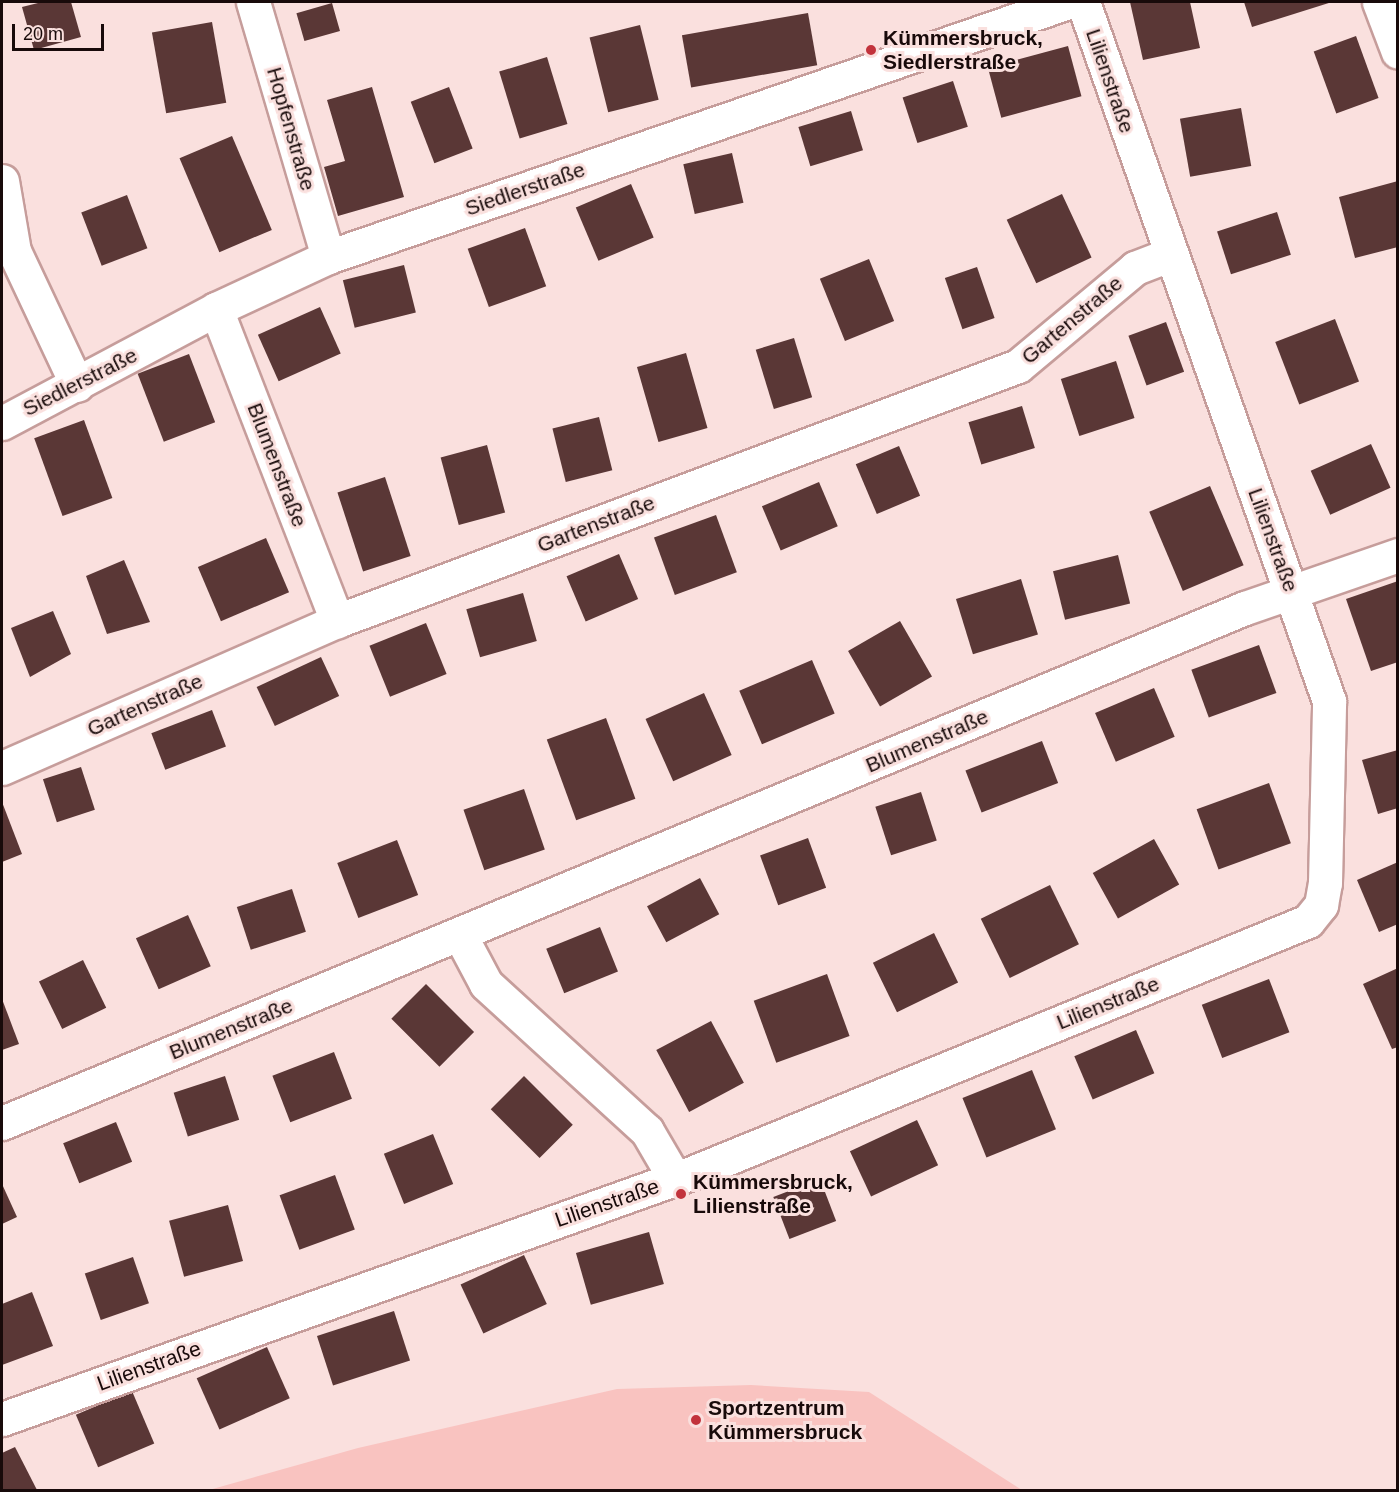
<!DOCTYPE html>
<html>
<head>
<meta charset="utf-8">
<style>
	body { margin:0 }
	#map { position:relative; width:1399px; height:1492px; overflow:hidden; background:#fae0de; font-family:Helvetica,sans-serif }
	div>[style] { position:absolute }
	.green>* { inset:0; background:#f9c3c0 }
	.building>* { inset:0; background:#5a3736; transform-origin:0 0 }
	.roads { filter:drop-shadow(2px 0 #c69d9b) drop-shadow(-2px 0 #c69d9b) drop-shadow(0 2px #c69d9b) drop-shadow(0 -2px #c69d9b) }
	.street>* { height:33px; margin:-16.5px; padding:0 16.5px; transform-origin:16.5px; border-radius:16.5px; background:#fff }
	.dots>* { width:16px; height:16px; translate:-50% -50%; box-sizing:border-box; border:3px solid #fae0de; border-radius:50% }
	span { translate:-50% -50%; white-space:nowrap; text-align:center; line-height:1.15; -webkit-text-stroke:6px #fae0de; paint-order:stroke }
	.poi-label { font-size:21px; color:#180a0a; font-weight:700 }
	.left { translate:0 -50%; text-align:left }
	.street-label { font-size:21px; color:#180a0a }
	.frame { position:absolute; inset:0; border:3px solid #180a0a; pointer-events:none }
	.scale { position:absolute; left:12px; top:24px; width:92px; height:27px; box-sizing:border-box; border:3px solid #180a0a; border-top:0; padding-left:8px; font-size:18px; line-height:21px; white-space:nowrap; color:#180a0a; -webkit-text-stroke:4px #fae0de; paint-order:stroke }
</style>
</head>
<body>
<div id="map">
	<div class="green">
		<div style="clip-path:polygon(751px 1385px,869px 1392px,1022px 1490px,209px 1490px,358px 1448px,617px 1389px)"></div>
	</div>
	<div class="building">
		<div style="clip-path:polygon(42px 2px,71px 2px,81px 37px,34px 50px,22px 7px)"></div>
		<div style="clip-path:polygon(1130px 2px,1190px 2px,1200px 48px,1143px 60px)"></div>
		<div style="clip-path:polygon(1244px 2px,1332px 2px,1252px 27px)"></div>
		<div style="left:332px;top:3px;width:29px;height:37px;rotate:74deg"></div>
		<div style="left:808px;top:13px;width:53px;height:128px;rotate:80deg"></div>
		<div style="left:212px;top:22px;width:82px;height:61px;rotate:80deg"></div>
		<div style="left:640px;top:25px;width:77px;height:52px;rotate:76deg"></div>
		<div style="left:1356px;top:36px;width:66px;height:45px;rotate:70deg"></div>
		<div style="left:1068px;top:46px;width:52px;height:83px;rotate:75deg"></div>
		<div style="left:547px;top:57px;width:70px;height:50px;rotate:73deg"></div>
		<div style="left:953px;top:81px;width:48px;height:53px;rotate:72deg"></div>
		<div style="clip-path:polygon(372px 87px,404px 197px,338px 216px,324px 167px,345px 161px,327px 100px)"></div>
		<div style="left:449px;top:87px;width:66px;height:41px;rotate:69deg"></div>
		<div style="left:1241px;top:108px;width:59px;height:62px;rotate:80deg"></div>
		<div style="left:851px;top:111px;width:41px;height:55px;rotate:73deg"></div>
		<div style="left:232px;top:136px;width:102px;height:57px;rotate:67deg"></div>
		<div style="left:732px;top:153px;width:51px;height:50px;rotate:77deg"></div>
		<div style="clip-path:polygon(1398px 181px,1398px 247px,1355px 258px,1339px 197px)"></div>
		<div style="left:631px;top:184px;width:58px;height:60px;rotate:67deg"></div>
		<div style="left:1062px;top:194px;width:70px;height:61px;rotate:65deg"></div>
		<div style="left:127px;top:195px;width:57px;height:49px;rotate:69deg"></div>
		<div style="left:1277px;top:212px;width:45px;height:63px;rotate:72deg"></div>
		<div style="left:525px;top:228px;width:62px;height:61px;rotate:70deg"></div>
		<div style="left:869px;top:259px;width:67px;height:53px;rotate:68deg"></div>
		<div style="left:404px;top:265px;width:49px;height:63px;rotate:76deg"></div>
		<div style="left:977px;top:267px;width:54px;height:34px;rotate:71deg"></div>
		<div style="left:320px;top:307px;width:51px;height:68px;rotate:66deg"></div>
		<div style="left:1335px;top:319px;width:67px;height:64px;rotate:69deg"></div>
		<div style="left:1166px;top:322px;width:53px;height:40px;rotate:70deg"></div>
		<div style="left:794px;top:338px;width:62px;height:40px;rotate:73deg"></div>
		<div style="left:686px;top:353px;width:78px;height:51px;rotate:74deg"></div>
		<div style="left:189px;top:354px;width:73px;height:55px;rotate:69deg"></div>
		<div style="left:1116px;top:361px;width:60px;height:58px;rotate:72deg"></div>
		<div style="left:1022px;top:406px;width:44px;height:56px;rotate:73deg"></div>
		<div style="left:599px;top:417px;width:55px;height:48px;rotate:76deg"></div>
		<div style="left:84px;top:420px;width:83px;height:53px;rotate:70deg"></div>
		<div style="left:1371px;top:444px;width:48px;height:66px;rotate:66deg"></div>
		<div style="left:487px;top:445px;width:70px;height:48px;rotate:75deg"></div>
		<div style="left:899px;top:446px;width:54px;height:47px;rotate:67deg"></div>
		<div style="left:385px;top:477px;width:83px;height:50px;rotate:72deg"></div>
		<div style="left:819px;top:482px;width:48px;height:62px;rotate:67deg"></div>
		<div style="left:1210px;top:486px;width:86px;height:66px;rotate:67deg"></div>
		<div style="left:716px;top:515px;width:61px;height:66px;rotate:70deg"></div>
		<div style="left:266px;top:538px;width:59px;height:74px;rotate:67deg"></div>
		<div style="left:619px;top:554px;width:49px;height:57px;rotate:67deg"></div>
		<div style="left:1118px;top:555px;width:50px;height:67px;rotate:76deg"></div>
		<div style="clip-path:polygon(124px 560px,150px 622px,107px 634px,86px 576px)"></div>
		<div style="left:1021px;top:579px;width:58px;height:68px;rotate:73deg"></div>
		<div style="clip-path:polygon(1398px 581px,1398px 662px,1371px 671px,1346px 599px)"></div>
		<div style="left:523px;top:593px;width:50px;height:59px;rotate:74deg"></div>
		<div style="clip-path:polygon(53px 611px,71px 654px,30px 677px,11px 628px)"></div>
		<div style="left:900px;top:621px;width:64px;height:60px;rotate:60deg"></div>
		<div style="left:426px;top:623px;width:55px;height:61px;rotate:68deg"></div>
		<div style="left:1259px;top:645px;width:51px;height:72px;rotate:70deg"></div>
		<div style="left:321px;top:657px;width:43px;height:71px;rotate:65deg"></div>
		<div style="left:812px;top:660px;width:58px;height:79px;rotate:67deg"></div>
		<div style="left:1154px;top:688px;width:53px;height:64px;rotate:67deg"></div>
		<div style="left:704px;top:693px;width:68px;height:64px;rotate:66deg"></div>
		<div style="left:212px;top:710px;width:39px;height:65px;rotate:69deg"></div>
		<div style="left:606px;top:718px;width:86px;height:63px;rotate:70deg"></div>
		<div style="left:1042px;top:741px;width:45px;height:82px;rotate:69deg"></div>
		<div style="clip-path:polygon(1398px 750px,1398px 808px,1378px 814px,1362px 760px)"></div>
		<div style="left:81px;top:767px;width:45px;height:40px;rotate:72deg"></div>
		<div style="left:1269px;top:783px;width:64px;height:77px;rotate:70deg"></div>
		<div style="left:524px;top:789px;width:64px;height:64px;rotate:71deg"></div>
		<div style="left:921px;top:792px;width:51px;height:48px;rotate:72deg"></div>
		<div style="clip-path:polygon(2px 802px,22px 854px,2px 862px)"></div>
		<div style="left:808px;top:838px;width:53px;height:51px;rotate:70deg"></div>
		<div style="left:1154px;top:839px;width:52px;height:70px;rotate:61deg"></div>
		<div style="left:397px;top:840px;width:59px;height:64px;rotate:69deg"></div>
		<div style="clip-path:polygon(1398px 862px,1398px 924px,1379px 932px,1357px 880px)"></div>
		<div style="left:700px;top:878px;width:41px;height:60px;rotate:62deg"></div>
		<div style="left:1050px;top:885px;width:66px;height:77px;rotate:64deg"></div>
		<div style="left:292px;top:889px;width:45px;height:58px;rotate:72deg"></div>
		<div style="left:188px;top:915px;width:56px;height:57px;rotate:66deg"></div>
		<div style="left:600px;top:927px;width:48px;height:58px;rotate:68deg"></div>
		<div style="left:934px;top:933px;width:55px;height:68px;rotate:64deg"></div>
		<div style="left:83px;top:960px;width:53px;height:49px;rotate:64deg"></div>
		<div style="clip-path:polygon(1398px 968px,1398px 1047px,1392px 1049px,1363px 984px)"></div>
		<div style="left:827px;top:974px;width:66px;height:78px;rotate:70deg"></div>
		<div style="left:1269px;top:979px;width:57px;height:72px;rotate:69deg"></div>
		<div style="left:426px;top:984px;width:68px;height:49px;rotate:45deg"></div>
		<div style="clip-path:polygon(2px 999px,19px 1044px,2px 1050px)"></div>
		<div style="left:711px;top:1021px;width:70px;height:62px;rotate:62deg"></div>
		<div style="left:1136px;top:1030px;width:47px;height:67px;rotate:67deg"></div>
		<div style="left:334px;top:1052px;width:50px;height:66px;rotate:69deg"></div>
		<div style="left:1032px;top:1070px;width:64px;height:75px;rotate:68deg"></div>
		<div style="left:225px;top:1076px;width:46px;height:54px;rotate:72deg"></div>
		<div style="left:524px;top:1076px;width:69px;height:47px;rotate:45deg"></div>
		<div style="left:917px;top:1120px;width:50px;height:74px;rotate:65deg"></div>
		<div style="left:116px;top:1122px;width:43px;height:57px;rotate:68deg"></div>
		<div style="left:433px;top:1134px;width:54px;height:53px;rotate:68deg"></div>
		<div style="left:335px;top:1175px;width:58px;height:59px;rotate:70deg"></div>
		<div style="left:820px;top:1179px;width:45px;height:50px;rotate:69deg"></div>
		<div style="clip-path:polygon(2px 1184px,17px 1217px,2px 1224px)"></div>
		<div style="left:228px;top:1205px;width:58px;height:61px;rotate:75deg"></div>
		<div style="left:649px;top:1232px;width:54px;height:76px;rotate:74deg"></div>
		<div style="left:524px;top:1255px;width:54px;height:70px;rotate:65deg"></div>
		<div style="left:133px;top:1257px;width:49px;height:51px;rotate:71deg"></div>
		<div style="clip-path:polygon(32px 1292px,53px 1346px,2px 1365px,2px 1304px)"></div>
		<div style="left:394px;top:1311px;width:52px;height:81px;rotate:72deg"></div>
		<div style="left:267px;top:1347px;width:56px;height:77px;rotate:66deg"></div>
		<div style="left:132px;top:1391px;width:57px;height:61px;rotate:67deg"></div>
		<div style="clip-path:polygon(15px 1447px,37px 1490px,2px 1490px,2px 1453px)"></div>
	</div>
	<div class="roads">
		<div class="street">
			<div style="left:253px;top:2px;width:266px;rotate:73.6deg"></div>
			<div style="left:1379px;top:2px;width:53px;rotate:69.2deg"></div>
			<div style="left:2px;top:181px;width:71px;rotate:80.3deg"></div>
			<div style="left:14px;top:251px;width:148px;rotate:64.8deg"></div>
			<div style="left:216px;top:309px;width:335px;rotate:68.8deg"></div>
			<div style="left:2px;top:423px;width:242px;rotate:-28deg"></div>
			<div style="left:216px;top:309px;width:123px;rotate:-24.9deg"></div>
			<div style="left:328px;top:257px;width:783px;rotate:-19.01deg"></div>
			<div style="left:2px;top:768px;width:366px;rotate:-23.7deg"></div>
			<div style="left:337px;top:621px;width:727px;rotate:-20.53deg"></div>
			<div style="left:1018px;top:366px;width:153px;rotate:-39.9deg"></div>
			<div style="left:1135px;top:268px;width:39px;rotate:-21deg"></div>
			<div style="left:460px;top:935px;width:55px;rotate:62deg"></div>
			<div style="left:486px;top:984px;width:218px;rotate:42.4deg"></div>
			<div style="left:647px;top:1131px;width:56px;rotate:59.7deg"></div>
			<div style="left:2px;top:1123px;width:1345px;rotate:-22.51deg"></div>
			<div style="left:1245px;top:608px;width:162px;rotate:-19.1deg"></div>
			<div style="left:2px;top:1419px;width:735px;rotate:-19.64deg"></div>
			<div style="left:694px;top:1172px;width:663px;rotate:-22.23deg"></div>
			<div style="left:1308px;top:921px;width:21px;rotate:-51deg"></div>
			<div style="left:1321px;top:905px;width:22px;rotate:-80deg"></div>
			<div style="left:1325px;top:883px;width:182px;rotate:-88.7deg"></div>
			<div style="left:1329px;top:701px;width:741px;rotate:-109.39deg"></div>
		</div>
	</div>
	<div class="dots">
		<div style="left:871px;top:50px;background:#c2333c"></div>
		<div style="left:681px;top:1194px;background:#c2333c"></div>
		<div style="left:696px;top:1420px;background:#c2333c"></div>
	</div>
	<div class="poi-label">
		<span class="left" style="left:883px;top:50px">Kümmersbruck,<br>Siedlerstraße</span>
		<span class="left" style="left:693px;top:1194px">Kümmersbruck,<br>Lilienstraße</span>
		<span class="left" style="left:708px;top:1420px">Sportzentrum<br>Kümmersbruck</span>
	</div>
	<div class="street-label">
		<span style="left:1110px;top:81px;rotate:71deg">Lilienstraße</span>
		<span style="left:291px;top:129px;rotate:74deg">Hopfenstraße</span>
		<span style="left:525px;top:189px;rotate:-19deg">Siedlerstraße</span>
		<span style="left:1072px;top:320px;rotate:-40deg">Gartenstraße</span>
		<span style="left:80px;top:382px;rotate:-27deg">Siedlerstraße</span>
		<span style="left:277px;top:465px;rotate:69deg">Blumenstraße</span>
		<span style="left:596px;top:524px;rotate:-21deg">Gartenstraße</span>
		<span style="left:1273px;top:540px;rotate:70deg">Lilienstraße</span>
		<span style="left:145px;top:705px;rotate:-24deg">Gartenstraße</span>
		<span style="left:927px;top:741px;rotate:-23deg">Blumenstraße</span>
		<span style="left:1108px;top:1003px;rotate:-22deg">Lilienstraße</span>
		<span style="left:231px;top:1029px;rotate:-22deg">Blumenstraße</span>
		<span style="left:607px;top:1203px;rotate:-19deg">Lilienstraße</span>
		<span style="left:149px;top:1366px;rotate:-20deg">Lilienstraße</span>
	</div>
	<div class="frame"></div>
	<div class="scale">20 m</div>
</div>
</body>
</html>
